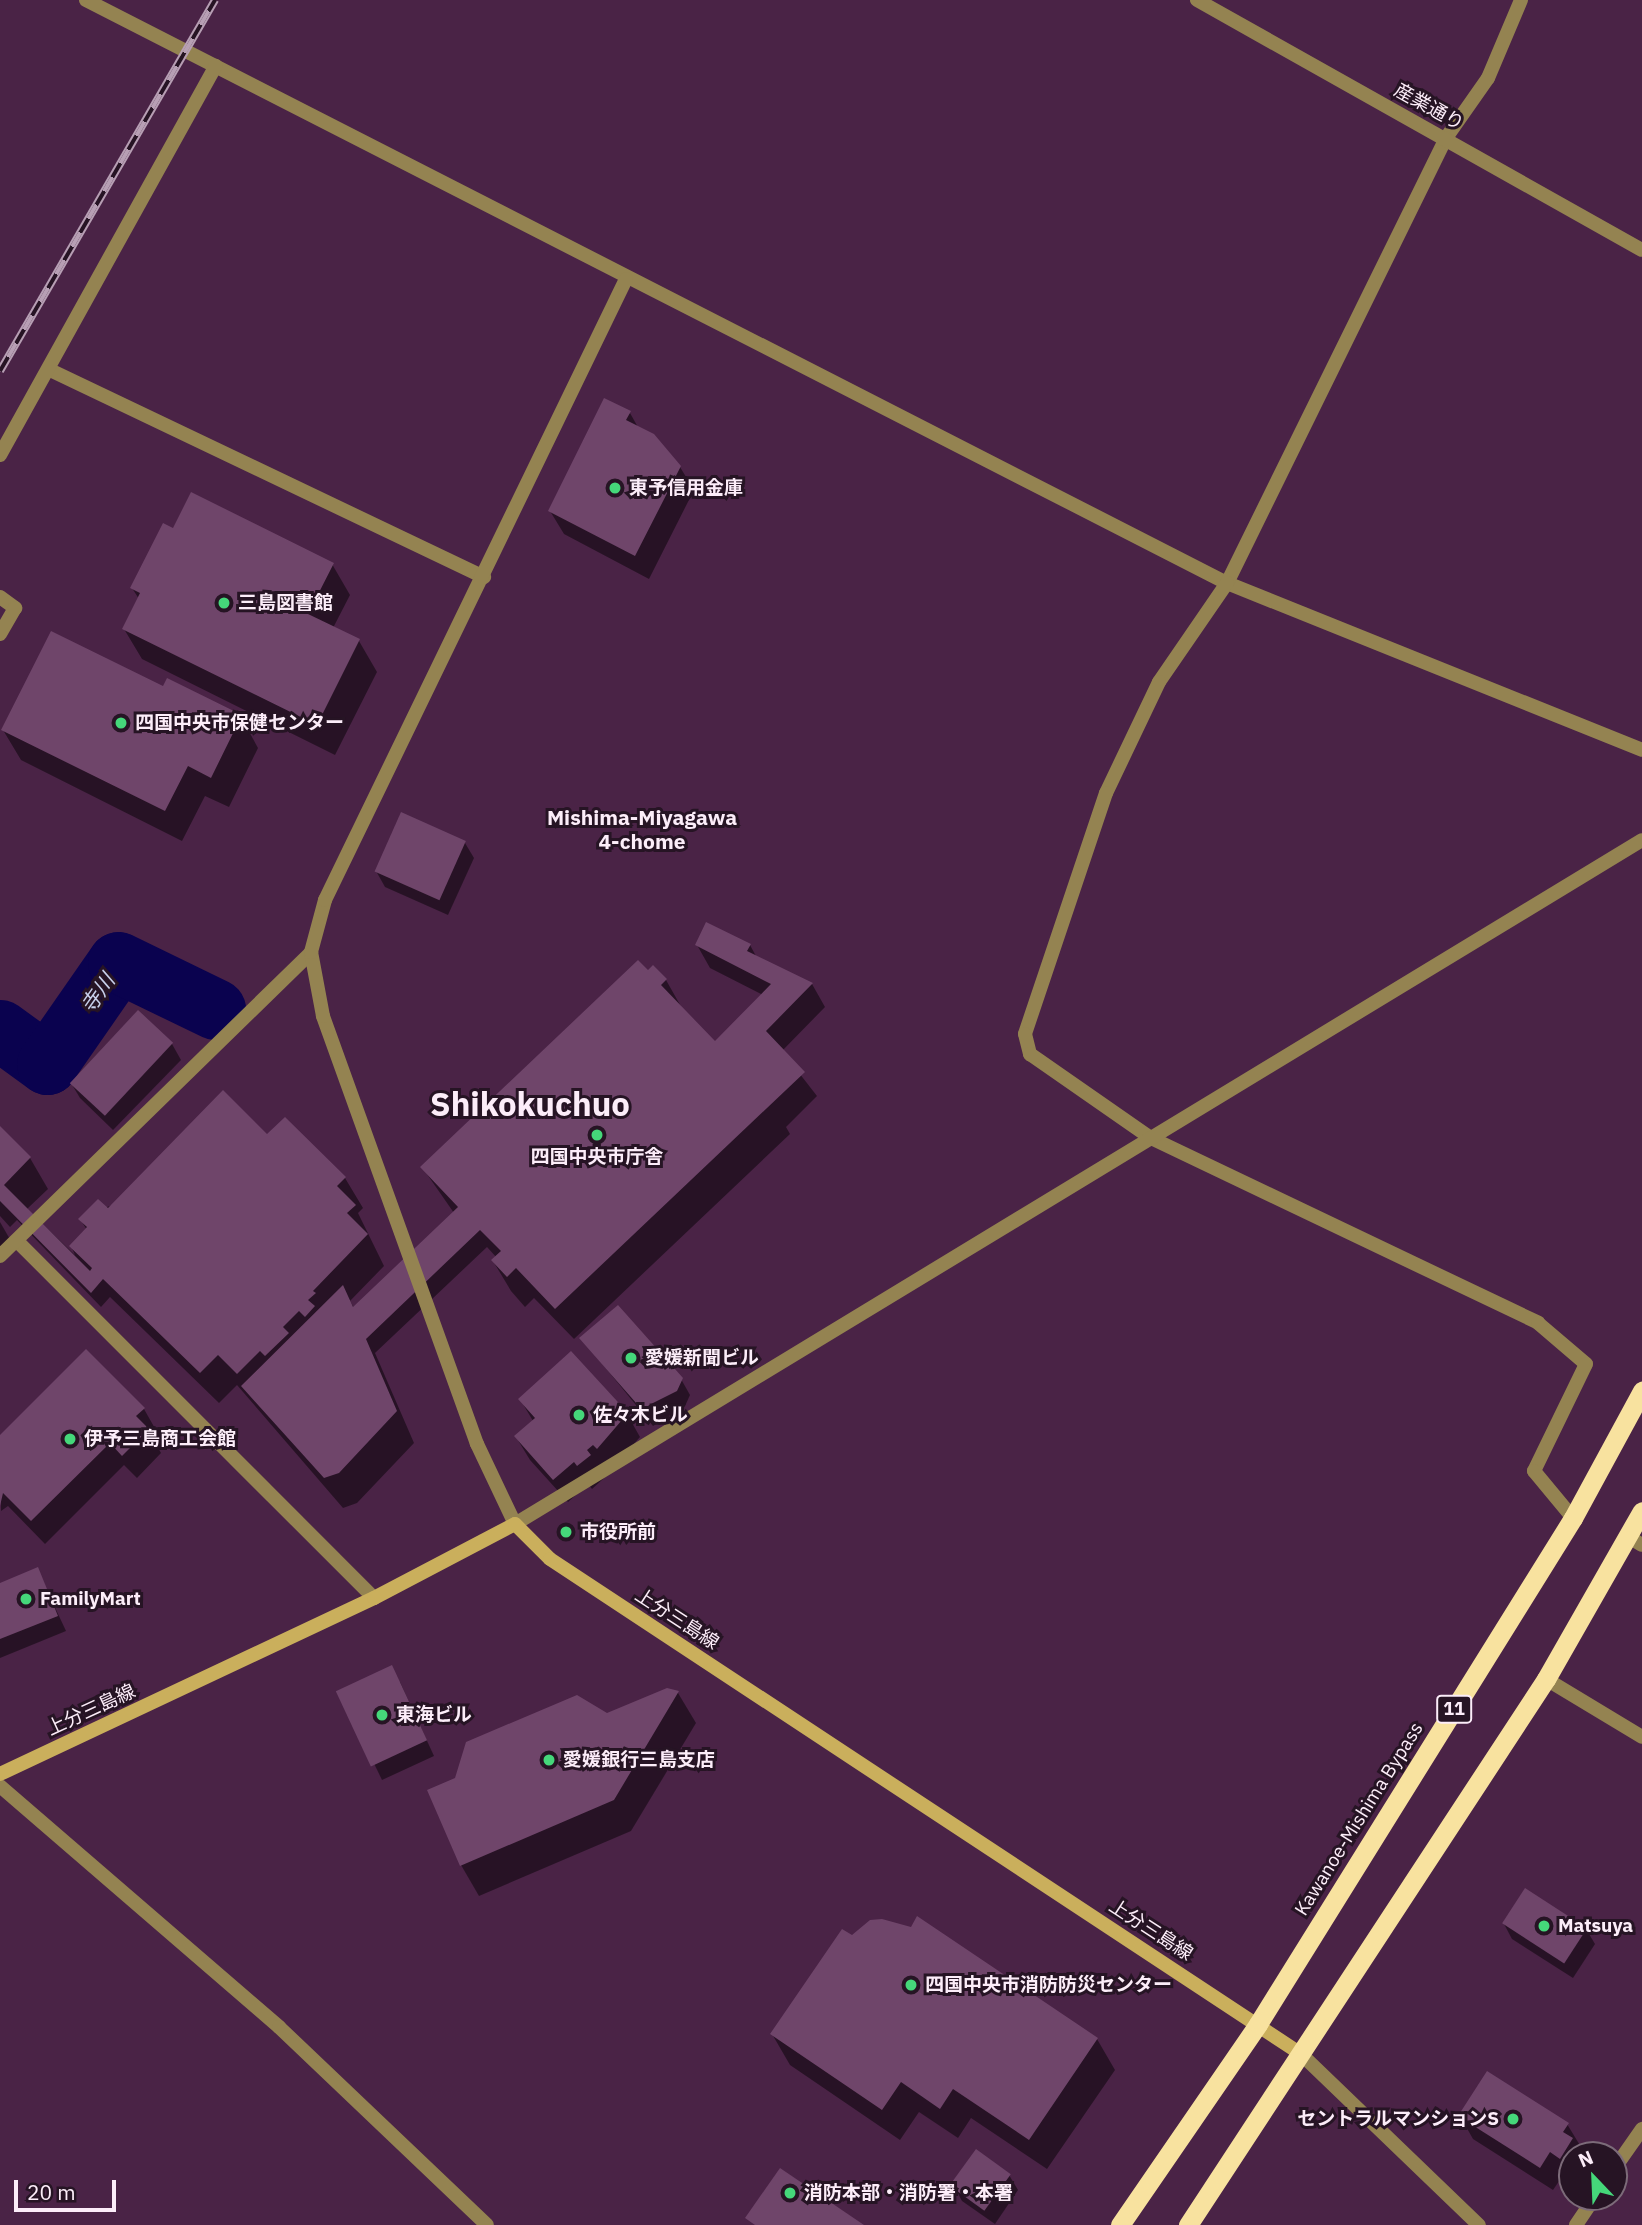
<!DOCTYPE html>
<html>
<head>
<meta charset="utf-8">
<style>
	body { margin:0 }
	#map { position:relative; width:1642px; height:2225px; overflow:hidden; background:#4a2346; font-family:"IBM Plex Sans","Noto Sans JP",sans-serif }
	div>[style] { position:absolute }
	.shadow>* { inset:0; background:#0007 }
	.river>* { height:61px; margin:-30.5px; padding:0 30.5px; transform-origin:30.5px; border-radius:30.5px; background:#0a024f }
	.building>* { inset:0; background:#6f456a; transform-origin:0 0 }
	.minor>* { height:14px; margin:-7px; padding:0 7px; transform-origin:7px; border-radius:7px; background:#948351 }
	.tertiary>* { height:14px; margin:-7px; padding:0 7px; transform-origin:7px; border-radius:7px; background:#948351 }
	.secondary>* { height:14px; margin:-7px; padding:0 7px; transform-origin:7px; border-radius:7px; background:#caaf5c }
	.trunk>* { height:19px; margin:-9.5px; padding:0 9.5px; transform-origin:9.5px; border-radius:9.5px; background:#f8e29f }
	.rail>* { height:8px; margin-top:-4px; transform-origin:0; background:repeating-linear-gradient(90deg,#261424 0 16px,#b79fb4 0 32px); box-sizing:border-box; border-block:2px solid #b79fb4 }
	.dots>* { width:19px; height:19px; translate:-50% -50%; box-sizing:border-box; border:4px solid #261424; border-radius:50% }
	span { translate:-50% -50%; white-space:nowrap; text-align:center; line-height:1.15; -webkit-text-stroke:6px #261424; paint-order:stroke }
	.shield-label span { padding:2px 5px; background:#261424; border:2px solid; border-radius:5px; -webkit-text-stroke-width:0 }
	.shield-label { font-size:18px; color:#fcedf9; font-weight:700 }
	.street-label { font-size:19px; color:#fcedf9 }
	.poi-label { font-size:19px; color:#fcedf9; font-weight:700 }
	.left { translate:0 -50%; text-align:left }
	.right { translate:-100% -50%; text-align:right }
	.neighbourhood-label { font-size:21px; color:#fcedf9; font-weight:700 }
	.water-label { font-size:21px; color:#c8d0eb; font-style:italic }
	.town-label { font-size:33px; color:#fcedf9; font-weight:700 }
	.north { position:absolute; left:1558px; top:2141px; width:70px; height:70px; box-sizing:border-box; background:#261424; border:2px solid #7c6b79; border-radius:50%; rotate:337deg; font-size:19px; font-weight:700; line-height:28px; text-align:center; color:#fcedf9 }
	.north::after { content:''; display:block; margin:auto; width:24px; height:32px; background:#45d77a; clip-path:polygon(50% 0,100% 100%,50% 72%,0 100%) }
	.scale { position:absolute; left:14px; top:2180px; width:102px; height:32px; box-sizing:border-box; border:4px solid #fcedf9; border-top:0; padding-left:9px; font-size:21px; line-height:24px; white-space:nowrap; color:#fcedf9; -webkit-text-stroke:5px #261424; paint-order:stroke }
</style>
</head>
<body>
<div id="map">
	<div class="shadow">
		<div style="clip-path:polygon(630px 413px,639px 429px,680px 467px,694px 490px,649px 579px,564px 534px,550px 511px)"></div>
		<div style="clip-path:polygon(174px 530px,332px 564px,350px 595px,333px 628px,359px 641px,377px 672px,335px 755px,142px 659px,124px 629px,139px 599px,132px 588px)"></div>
		<div style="clip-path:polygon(163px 688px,241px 717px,258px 748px,229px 807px,205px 796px,182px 841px,21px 760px,3px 730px)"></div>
		<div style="clip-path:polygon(465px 843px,474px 858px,448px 915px,385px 887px,376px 871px)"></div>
		<div style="clip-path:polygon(697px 945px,750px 945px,757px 958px,812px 984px,825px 1007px,782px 1051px,817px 1096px,786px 1127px,790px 1134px,574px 1339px,534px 1298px,525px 1307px,511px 1291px,493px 1261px,497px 1258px,487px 1247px,375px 1353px,414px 1443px,357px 1503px,343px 1508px,237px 1385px,219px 1403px,110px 1297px,101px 1307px,17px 1220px,10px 1227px,0 1216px,0 1128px,30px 1158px,48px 1189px,27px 1209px,75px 1255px,71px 1246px,87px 1230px,80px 1219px,267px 1137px,345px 1178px,363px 1208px,358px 1213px,384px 1266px,350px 1301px,354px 1308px,454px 1213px,422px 1167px,648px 972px,666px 980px,683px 1010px,715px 1043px,763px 995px,710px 968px)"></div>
		<div style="clip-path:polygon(138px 1013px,172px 1044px,181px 1060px,113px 1130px,80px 1098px,71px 1083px)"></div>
		<div style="clip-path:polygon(0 1222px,11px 1241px,0 1251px)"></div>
		<div style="clip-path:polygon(582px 1339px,681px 1379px,690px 1395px,685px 1406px,653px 1426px)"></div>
		<div style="clip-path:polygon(520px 1399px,627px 1414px,640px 1437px,603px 1479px,592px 1489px,588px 1484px,568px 1502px,530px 1460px,516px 1437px,533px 1421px)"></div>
		<div style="clip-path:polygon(144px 1409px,157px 1432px,152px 1437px,161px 1453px,137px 1478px,124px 1465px,45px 1544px,8px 1506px,1px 1511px,0 1438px)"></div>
		<div style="clip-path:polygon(37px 1569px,66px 1631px,0 1658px,0 1584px)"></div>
		<div style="clip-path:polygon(400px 1682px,434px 1756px,382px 1780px,339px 1691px)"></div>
		<div style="clip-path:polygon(667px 1690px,678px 1693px,696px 1723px,631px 1831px,479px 1896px,461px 1865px,607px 1715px)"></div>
		<div style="clip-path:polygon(1504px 1924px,1586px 1929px,1595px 1944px,1573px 1978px,1512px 1939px)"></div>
		<div style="clip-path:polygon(772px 2034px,1097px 2039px,1115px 2070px,1047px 2169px,971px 2118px,958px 2138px,919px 2112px,900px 2140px,790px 2065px)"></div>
		<div style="clip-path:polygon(1460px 2116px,1567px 2124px,1581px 2147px,1581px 2155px,1572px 2155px,1572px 2180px,1564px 2174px,1553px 2190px,1473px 2139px)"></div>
		<div style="clip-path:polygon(1009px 2175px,1018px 2190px,995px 2224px,962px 2201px,954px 2186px)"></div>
	</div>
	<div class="river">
		<div style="left:0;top:1030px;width:58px;rotate:35.9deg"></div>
		<div style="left:47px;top:1064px;width:124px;rotate:-55.2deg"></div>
		<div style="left:118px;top:962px;width:108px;rotate:25.9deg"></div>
	</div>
	<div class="building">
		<div style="clip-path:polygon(604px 398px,631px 411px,626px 420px,654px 434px,681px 466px,635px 556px,548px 511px)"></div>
		<div style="clip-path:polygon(191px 492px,334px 563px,308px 614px,360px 639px,317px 725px,122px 629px,140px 593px,130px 588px,163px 523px,173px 528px)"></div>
		<div style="clip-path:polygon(51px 631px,163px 686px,167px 678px,242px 715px,211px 778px,188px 766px,165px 811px,1px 730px)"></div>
		<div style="left:401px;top:812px;width:71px;height:65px;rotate:24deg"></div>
		<div style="clip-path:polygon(706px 922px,751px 944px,747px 951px,813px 983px,766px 1031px,805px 1072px,555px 1309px,516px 1268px,507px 1277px,491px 1260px,501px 1251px,480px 1230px,366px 1339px,397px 1411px,339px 1473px,324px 1478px,241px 1386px,343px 1285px,353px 1307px,458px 1207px,420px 1167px,638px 960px,648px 970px,653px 965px,667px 979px,661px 985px,715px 1041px,771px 984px,695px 945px)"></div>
		<div style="left:138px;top:1010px;width:48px;height:100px;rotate:43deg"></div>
		<div style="clip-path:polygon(223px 1090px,267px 1134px,285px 1117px,346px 1177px,337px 1186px,356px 1205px,347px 1213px,368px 1234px,313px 1291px,316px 1293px,308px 1300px,315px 1306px,305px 1317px,299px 1311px,283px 1327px,289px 1333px,265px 1356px,260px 1351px,237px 1374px,218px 1355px,200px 1373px,103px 1279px,91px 1293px,0 1201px,0 1126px,31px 1157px,4px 1185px,90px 1271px,92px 1268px,69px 1246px,87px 1227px,78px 1219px,98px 1199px,108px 1208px)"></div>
		<div style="clip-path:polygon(618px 1305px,683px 1378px,677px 1391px,649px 1405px,644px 1412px,579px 1338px)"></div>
		<div style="clip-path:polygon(86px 1349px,145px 1408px,136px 1416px,149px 1429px,122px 1456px,110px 1443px,31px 1521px,3px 1493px,0 1506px,0 1435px)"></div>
		<div style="clip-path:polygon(571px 1351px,628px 1413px,597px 1449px,593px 1445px,587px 1450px,591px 1455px,577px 1466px,574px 1462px,553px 1480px,514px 1436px,535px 1418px,518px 1399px)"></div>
		<div style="clip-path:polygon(38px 1567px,58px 1616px,0 1639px,0 1583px)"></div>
		<div style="left:392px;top:1665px;width:83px;height:62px;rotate:65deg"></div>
		<div style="clip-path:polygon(667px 1688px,679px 1691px,614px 1800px,460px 1866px,427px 1790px,455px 1778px,466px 1742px,577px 1695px,607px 1713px)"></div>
		<div style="left:1525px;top:1888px;width:74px;height:42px;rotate:33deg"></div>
		<div style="clip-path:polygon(917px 1916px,1098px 2038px,1029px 2140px,953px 2089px,940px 2109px,901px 2082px,882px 2110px,770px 2034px,842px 1929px,852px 1935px,870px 1920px,882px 1919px,911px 1927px)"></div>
		<div style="clip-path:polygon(1487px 2071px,1569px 2123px,1563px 2132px,1573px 2138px,1560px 2159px,1550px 2152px,1540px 2168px,1458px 2116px)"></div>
		<div style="left:976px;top:2149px;width:43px;height:45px;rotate:36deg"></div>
		<div style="clip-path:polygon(780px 2168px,864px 2225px,755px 2225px,745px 2218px)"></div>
	</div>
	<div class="minor">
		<div style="left:86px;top:0;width:1281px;rotate:27.07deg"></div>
		<div style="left:1227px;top:583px;width:447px;rotate:21.9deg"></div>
		<div style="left:1521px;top:0;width:85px;rotate:112.9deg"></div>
		<div style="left:1488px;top:78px;width:73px;rotate:125deg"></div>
		<div style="left:1446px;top:138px;width:496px;rotate:116.2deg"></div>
		<div style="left:1227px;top:583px;width:120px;rotate:124.5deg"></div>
		<div style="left:1159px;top:682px;width:123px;rotate:115.5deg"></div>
		<div style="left:1106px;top:793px;width:254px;rotate:108.6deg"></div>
		<div style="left:1025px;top:1034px;width:21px;rotate:76deg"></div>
		<div style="left:1030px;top:1054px;width:147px;rotate:34.8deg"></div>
		<div style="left:1151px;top:1138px;width:429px;rotate:25.5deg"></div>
		<div style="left:1538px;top:1323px;width:63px;rotate:40.5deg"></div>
		<div style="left:1586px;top:1364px;width:119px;rotate:115.9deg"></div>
		<div style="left:1534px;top:1471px;width:61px;rotate:50.3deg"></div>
		<div style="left:50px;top:370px;width:481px;rotate:25.5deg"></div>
		<div style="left:0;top:455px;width:445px;rotate:-61deg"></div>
		<div style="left:0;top:597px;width:19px;rotate:36deg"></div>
		<div style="left:15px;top:608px;width:30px;rotate:120deg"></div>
		<div style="left:17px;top:1241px;width:505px;rotate:45deg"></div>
		<div style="left:0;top:1256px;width:435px;rotate:-44.3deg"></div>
		<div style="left:515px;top:1524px;width:1318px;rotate:-31.25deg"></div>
		<div style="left:1627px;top:1536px;width:17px;rotate:31deg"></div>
		<div style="left:1546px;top:1679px;width:112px;rotate:31.1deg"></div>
		<div style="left:0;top:1786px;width:369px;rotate:40.8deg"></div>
		<div style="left:279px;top:2027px;width:287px;rotate:43.6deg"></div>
		<div style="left:1614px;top:2169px;width:49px;rotate:-55deg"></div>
		<div style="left:1576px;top:2225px;width:34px;rotate:-56deg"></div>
	</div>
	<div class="tertiary">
		<div style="left:1197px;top:0;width:510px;rotate:29.33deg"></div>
		<div style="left:515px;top:1524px;width:89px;rotate:-115.4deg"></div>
		<div style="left:477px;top:1444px;width:455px;rotate:-109.8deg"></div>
		<div style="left:323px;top:1016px;width:65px;rotate:-100.6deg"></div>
		<div style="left:311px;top:952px;width:54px;rotate:-74.9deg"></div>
		<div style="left:325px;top:900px;width:690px;rotate:-64.14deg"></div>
		<div style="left:1301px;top:2054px;width:247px;rotate:43.9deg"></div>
	</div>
	<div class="secondary">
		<div style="left:0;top:1774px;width:413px;rotate:-25.2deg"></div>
		<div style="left:374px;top:1598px;width:159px;rotate:-27.7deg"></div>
		<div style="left:515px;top:1524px;width:49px;rotate:45deg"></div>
		<div style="left:550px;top:1559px;width:899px;rotate:33.39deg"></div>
	</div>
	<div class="trunk">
		<div style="left:1120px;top:2225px;width:244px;rotate:-55.5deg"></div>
		<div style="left:1258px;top:2024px;width:596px;rotate:-58.1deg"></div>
		<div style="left:1573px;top:1518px;width:145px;rotate:-61.5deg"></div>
		<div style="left:1188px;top:2225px;width:653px;rotate:-56.75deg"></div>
		<div style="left:1546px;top:1679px;width:193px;rotate:-60.3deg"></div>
	</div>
	<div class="rail">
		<div style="left:0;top:371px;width:429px;rotate:-59.9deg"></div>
	</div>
	<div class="dots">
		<div style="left:615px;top:488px;background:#45d77a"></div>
		<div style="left:224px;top:603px;background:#45d77a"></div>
		<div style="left:121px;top:723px;background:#45d77a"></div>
		<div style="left:597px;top:1135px;background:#45d77a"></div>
		<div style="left:631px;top:1358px;background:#45d77a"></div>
		<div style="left:579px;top:1415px;background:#45d77a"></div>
		<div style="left:70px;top:1439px;background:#45d77a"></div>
		<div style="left:566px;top:1532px;background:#45d77a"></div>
		<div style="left:26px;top:1599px;background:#45d77a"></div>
		<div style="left:382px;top:1715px;background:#45d77a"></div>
		<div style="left:549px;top:1760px;background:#45d77a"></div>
		<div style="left:1544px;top:1926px;background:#45d77a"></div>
		<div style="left:911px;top:1985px;background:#45d77a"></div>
		<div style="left:1513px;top:2119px;background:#45d77a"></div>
		<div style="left:790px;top:2193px;background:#45d77a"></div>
	</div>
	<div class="shield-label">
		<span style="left:1454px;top:1709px">11</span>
	</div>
	<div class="street-label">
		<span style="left:1429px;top:107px;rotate:29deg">産業通り</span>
		<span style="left:677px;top:1619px;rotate:33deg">上分三島線</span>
		<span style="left:91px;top:1710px;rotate:-25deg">上分三島線</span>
		<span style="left:1359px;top:1819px;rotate:-58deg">Kawanoe-Mishima Bypass</span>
		<span style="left:1151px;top:1930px;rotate:33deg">上分三島線</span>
	</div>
	<div class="poi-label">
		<span class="left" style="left:629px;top:488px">東予信用金庫</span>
		<span class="left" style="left:238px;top:603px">三島図書館</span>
		<span class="left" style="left:135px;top:723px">四国中央市保健センター</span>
		<span style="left:597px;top:1157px">四国中央市庁舎</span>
		<span class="left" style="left:645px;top:1358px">愛媛新聞ビル</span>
		<span class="left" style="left:593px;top:1415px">佐々木ビル</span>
		<span class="left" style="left:84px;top:1439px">伊予三島商工会館</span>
		<span class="left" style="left:580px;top:1532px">市役所前</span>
		<span class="left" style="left:40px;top:1599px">FamilyMart</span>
		<span class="left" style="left:396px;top:1715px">東海ビル</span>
		<span class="left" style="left:563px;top:1760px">愛媛銀行三島支店</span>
		<span class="left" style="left:1558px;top:1926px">Matsuya</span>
		<span class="left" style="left:925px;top:1985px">四国中央市消防防災センター</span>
		<span class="right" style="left:1499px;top:2119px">セントラルマンションS</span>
		<span class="left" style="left:804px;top:2193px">消防本部・消防署・本署</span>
	</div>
	<div class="neighbourhood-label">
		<span style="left:642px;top:829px">Mishima-Miyagawa<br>4-chome</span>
	</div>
	<div class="water-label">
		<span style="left:97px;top:993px;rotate:-55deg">寺川</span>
	</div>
	<div class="town-label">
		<span style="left:530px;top:1104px">Shikokuchuo</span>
	</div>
	<div class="north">N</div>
	<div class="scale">20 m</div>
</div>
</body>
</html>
